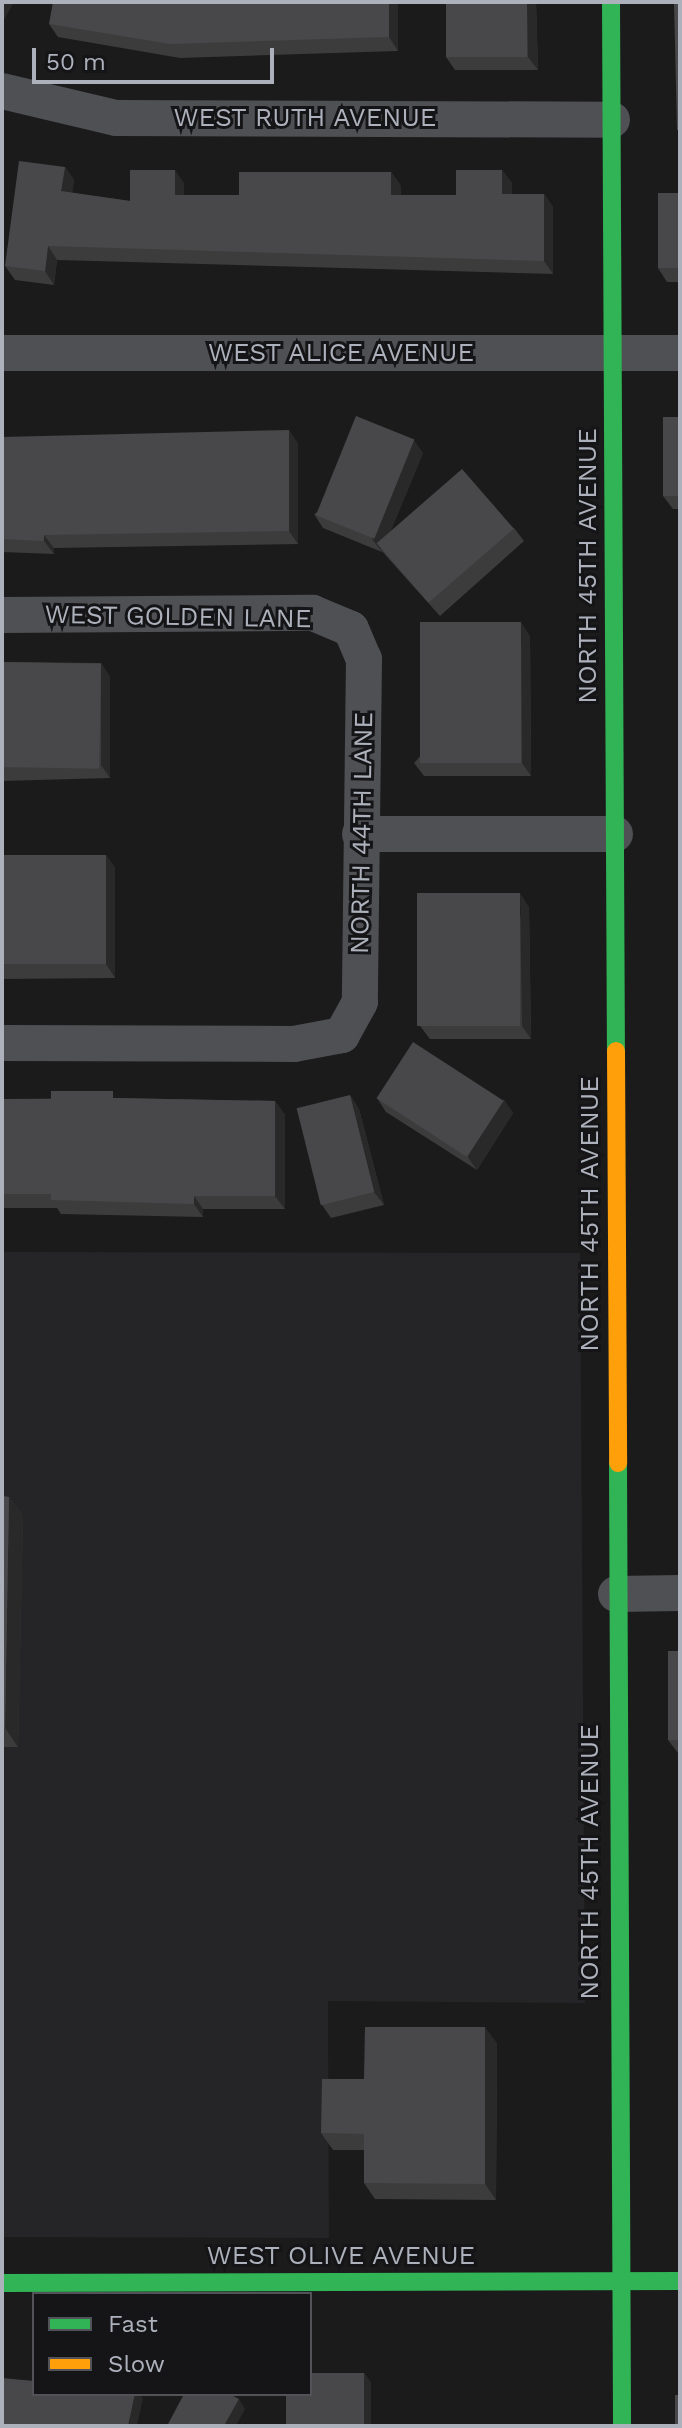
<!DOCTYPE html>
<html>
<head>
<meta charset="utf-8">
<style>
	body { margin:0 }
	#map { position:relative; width:682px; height:2428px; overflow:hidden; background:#1b1b1b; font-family:"Work Sans",sans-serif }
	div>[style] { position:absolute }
	.built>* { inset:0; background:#252527 }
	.street>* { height:36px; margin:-18px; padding:0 18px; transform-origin:18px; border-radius:18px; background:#4f5054 }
	.fast>* { height:18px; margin:-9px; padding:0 9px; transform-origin:9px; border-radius:9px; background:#30b455 }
	.slow>* { height:18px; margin:-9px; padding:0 9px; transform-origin:9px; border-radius:9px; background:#ff9f0a }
	.wall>* { inset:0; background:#3c3c3d }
	.shaded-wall>* { inset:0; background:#292929 }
	.building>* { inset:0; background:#48484a; transform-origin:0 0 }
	span { translate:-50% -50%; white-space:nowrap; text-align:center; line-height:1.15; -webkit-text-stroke:6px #151517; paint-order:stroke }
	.street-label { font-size:26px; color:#adb1bb }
	.frame { position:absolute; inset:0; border:4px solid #adb1bb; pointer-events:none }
	.legend { position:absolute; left:32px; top:2292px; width:280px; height:104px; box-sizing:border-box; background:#151517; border:2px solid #525359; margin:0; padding:10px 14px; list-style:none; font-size:24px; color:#adb1bb }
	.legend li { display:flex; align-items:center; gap:16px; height:40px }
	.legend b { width:40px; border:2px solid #525359 }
	.scale { position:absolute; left:32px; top:48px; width:242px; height:36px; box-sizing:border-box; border:4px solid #adb1bb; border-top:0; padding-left:10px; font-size:24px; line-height:28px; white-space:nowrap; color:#adb1bb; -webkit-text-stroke:6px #151517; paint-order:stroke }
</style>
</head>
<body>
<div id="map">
	<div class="built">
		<div style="clip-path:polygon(2px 1252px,580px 1253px,585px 2003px,328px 2001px,329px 2238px,2px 2237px)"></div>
	</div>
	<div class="street">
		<div style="left:2px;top:91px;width:117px;rotate:13.3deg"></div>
		<div style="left:116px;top:118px;width:496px;rotate:0.2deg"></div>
		<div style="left:2px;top:353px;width:678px"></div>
		<div style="left:2px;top:615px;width:311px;rotate:-0.4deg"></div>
		<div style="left:313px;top:613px;width:41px;rotate:22.8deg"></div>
		<div style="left:351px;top:629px;width:33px;rotate:67deg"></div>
		<div style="left:364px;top:659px;width:343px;rotate:90.7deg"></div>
		<div style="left:360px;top:1002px;width:38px;rotate:119deg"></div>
		<div style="left:342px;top:1035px;width:49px;rotate:169.4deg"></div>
		<div style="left:294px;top:1044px;width:292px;rotate:-179.8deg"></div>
		<div style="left:360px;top:834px;width:255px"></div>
		<div style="left:616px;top:1594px;width:64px;rotate:-0.9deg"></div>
	</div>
	<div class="fast">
		<div style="left:611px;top:2px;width:1049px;rotate:89.73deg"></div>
		<div style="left:618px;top:1463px;width:963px;rotate:89.76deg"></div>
		<div style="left:2px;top:2283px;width:678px;rotate:-0.17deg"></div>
	</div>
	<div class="slow">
		<div style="left:616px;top:1051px;width:412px;rotate:89.7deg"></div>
	</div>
	<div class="wall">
		<div style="clip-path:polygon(398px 2px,398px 51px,180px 58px,58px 37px,49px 24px)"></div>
		<div style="clip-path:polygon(446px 2px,536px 2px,538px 70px,455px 70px,446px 57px)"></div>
		<div style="clip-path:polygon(65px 167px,74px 180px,72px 193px,130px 201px,184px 183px,184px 195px,239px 195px,391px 172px,401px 186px,401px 195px,456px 195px,502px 170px,512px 183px,512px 194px,544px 194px,553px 207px,553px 274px,57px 260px,54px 285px,15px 280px,5px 266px)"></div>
		<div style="clip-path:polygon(680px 193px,680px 282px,667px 282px,658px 268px)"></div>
		<div style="clip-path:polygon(680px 417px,680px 509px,673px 509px,663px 496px)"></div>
		<div style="clip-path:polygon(2px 437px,298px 443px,298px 544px,54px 548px,54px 554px,2px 552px)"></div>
		<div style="clip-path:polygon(423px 453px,389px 535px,514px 528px,524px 541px,440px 616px,388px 558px,382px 551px,382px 552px,323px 528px,314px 514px)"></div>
		<div style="clip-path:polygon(530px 636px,531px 776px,424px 776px,414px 763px)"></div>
		<div style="clip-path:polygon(2px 662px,101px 663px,110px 677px,110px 778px,2px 781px)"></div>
		<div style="clip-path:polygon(106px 855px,115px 868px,115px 978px,2px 979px,2px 861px)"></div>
		<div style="clip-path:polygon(529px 907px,531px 1039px,430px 1039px,420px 1026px)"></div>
		<div style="clip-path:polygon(350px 1095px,359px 1109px,384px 1205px,331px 1218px,322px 1205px)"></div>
		<div style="clip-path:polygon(118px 1098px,275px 1101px,285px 1115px,285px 1209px,203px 1209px,203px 1217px,61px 1214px,57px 1208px,2px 1208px,2px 1099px)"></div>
		<div style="clip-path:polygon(377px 1098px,504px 1100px,513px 1113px,477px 1170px,386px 1112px)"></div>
		<div style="clip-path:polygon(2px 1461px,2px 1496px,9px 1497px,23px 1516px,18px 1747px,2px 1747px)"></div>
		<div style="clip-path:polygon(680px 1651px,680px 1753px,678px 1753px,668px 1740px)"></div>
		<div style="clip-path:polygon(497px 2043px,496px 2200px,375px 2199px,364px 2183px,364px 2150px,333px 2150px,321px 2133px,364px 2079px)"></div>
		<div style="clip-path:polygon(364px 2373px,371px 2383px,371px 2426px,287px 2426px,286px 2425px)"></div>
	</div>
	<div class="shaded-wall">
		<div style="clip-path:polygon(2px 2px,14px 2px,4px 20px,2px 18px)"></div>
		<div style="clip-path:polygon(389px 2px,398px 2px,398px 51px,389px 37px)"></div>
		<div style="clip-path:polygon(527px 2px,536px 2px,538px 70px,528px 57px)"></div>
		<div style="clip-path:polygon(65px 167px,74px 180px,71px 205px,61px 191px)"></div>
		<div style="clip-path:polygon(175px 170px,184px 183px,184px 209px,175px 195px)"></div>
		<div style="clip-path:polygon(502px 170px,512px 183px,512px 207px,502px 194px)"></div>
		<div style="clip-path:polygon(391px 172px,401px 186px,401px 209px,391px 195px)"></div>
		<div style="clip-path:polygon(544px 194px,553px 207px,553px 274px,544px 261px)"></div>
		<div style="clip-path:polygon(48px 246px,57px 260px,54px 285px,45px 271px)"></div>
		<div style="clip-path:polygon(289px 430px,298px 443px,298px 544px,289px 531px)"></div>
		<div style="clip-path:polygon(414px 440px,423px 453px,383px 550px,378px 545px,382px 551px,382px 552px,372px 539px)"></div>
		<div style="clip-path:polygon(44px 535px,54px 548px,54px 554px,44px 541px)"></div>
		<div style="clip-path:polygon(521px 622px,530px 636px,531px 776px,522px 763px)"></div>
		<div style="clip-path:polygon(101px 663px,110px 677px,110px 778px,101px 765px)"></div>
		<div style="clip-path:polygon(106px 855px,115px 868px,115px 978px,106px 964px)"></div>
		<div style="clip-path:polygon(520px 893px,529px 907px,531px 1039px,522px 1026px)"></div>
		<div style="clip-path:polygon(350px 1095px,359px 1109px,384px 1205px,374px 1192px)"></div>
		<div style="clip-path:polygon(504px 1100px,513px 1113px,477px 1170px,467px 1156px)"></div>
		<div style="clip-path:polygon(275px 1101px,285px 1115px,285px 1209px,275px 1196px)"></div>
		<div style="clip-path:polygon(194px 1196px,203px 1209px,203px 1217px,194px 1204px)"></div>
		<div style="clip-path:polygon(9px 1497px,23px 1516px,18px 1747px,5px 1728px)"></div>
		<div style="clip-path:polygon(485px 2027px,497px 2043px,496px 2200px,485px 2184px)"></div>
		<div style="clip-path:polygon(364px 2373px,371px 2383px,371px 2426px,364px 2425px)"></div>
		<div style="clip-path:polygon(135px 2394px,140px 2394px,143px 2398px,137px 2426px,128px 2426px)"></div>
		<div style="clip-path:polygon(239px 2399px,245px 2409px,236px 2426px,224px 2426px)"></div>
	</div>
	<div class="building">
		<div style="clip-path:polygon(53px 2px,389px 2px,389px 37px,170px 44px,49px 24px)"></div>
		<div style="left:446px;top:2px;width:81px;height:55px"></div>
		<div style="clip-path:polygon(674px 2px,680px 2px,680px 130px,677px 130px)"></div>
		<div style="clip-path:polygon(19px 161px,65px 167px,61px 191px,130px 201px,130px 170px,175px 170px,175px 195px,239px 195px,239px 172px,391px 172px,391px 195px,456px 195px,456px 170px,502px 170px,502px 194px,544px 194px,544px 261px,48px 246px,45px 271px,5px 266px)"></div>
		<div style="left:680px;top:193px;width:75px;height:22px;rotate:90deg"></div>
		<div style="left:356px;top:416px;width:63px;height:107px;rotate:22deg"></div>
		<div style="left:663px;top:417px;width:17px;height:79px"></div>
		<div style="clip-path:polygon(289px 430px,289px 531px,44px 535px,44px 541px,2px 539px,2px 437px)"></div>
		<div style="left:462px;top:469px;width:79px;height:113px;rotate:49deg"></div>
		<div style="left:420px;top:622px;width:101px;height:141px"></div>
		<div style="left:2px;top:662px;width:99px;height:105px;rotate:1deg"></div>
		<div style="left:106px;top:855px;width:109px;height:104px;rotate:90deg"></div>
		<div style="left:417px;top:893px;width:103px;height:133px"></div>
		<div style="left:413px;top:1042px;width:108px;height:67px;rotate:33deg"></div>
		<div style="clip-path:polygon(51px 1091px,113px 1091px,113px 1098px,275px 1101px,275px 1196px,194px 1196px,194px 1204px,51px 1200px,51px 1194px,2px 1194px,2px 1099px,51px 1099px)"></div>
		<div style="left:350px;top:1095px;width:100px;height:55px;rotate:76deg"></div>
		<div style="clip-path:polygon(2px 1496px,9px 1497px,5px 1728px,2px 1728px)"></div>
		<div style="left:668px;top:1651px;width:12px;height:89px"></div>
		<div style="clip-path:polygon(365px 2027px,485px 2027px,485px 2184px,364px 2183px,364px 2134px,321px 2133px,322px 2079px,364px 2079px)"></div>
		<div style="clip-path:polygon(310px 2373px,364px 2373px,364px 2425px,286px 2425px,286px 2394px,310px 2394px)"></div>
		<div style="clip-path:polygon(2px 2378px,34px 2381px,34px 2394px,135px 2394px,128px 2426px,2px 2426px)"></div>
		<div style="clip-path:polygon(184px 2394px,229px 2394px,239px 2399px,224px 2426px,167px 2426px)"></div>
		<div style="left:675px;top:2395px;width:5px;height:31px"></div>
	</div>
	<div class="street-label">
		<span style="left:305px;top:118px">WEST RUTH AVENUE</span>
		<span style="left:341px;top:353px">WEST ALICE AVENUE</span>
		<span style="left:588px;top:566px;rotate:-90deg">NORTH 45TH AVENUE</span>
		<span style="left:178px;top:617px;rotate:1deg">WEST GOLDEN LANE</span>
		<span style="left:362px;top:833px;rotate:-89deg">NORTH 44TH LANE</span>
		<span style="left:590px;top:1214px;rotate:-90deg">NORTH 45TH AVENUE</span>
		<span style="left:590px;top:1862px;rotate:-90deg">NORTH 45TH AVENUE</span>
		<span style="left:341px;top:2256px">WEST OLIVE AVENUE</span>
	</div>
	<div class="frame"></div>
	<ul class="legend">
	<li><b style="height:10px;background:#30b455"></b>Fast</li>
	<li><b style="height:10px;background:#ff9f0a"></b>Slow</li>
	</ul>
	<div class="scale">50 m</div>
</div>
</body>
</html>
